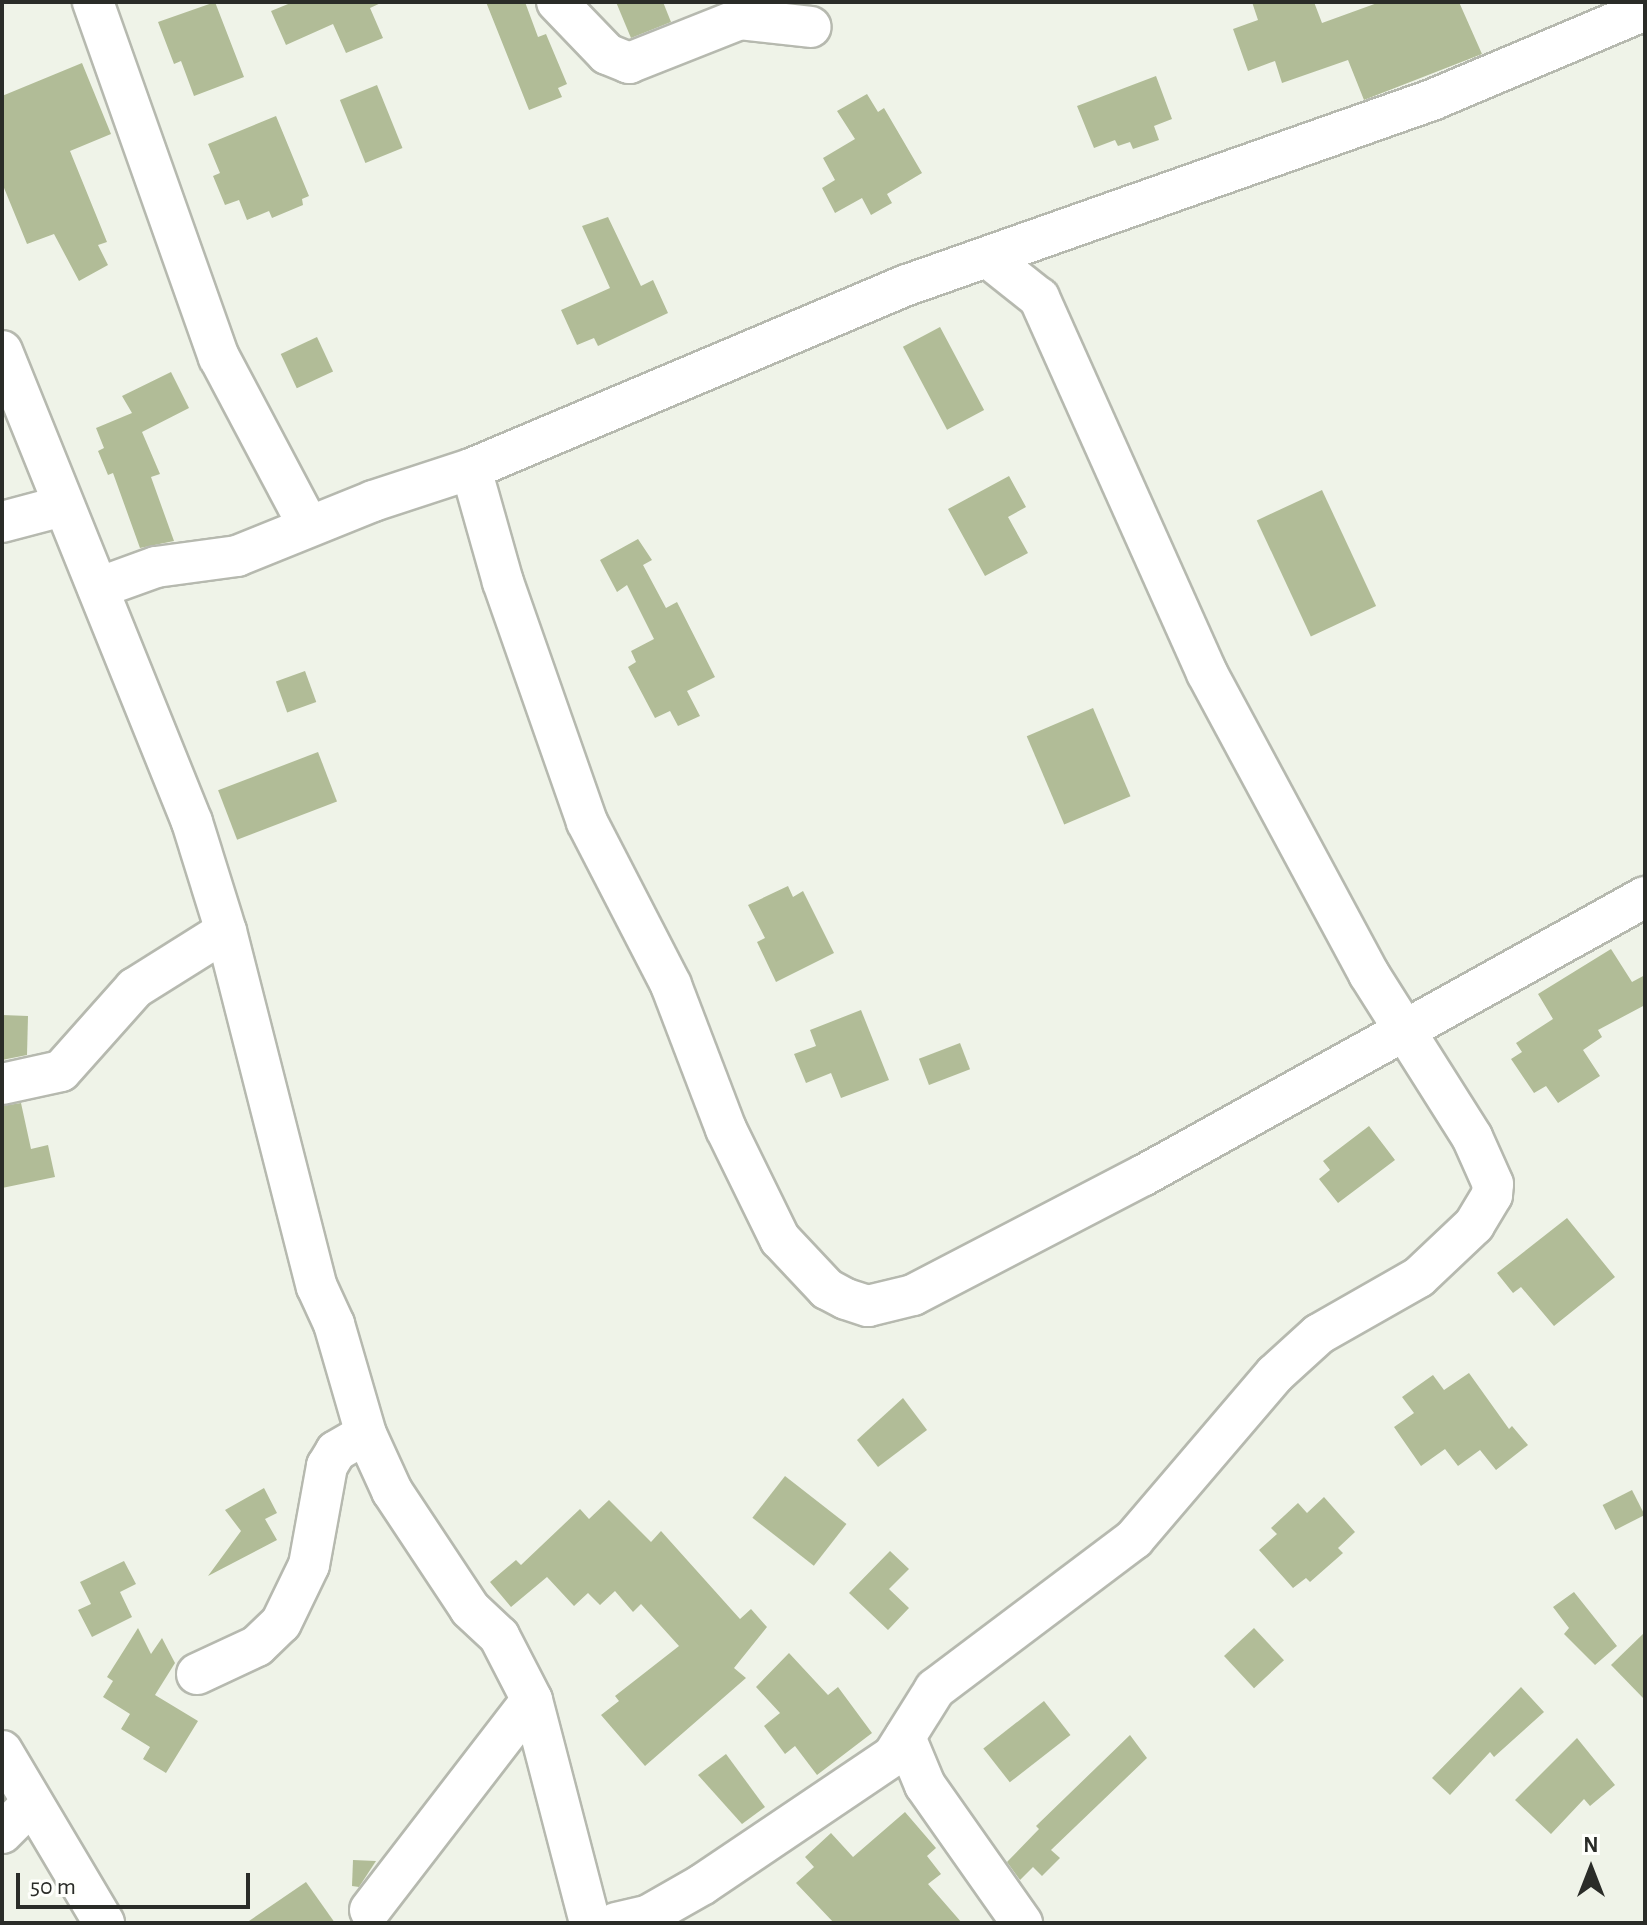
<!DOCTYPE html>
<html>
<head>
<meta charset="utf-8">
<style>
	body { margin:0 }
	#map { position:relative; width:1647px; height:1925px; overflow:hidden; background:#eff3e8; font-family:"Alegreya Sans",sans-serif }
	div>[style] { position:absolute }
	.building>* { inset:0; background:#b1bc97; transform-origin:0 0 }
	.roads { filter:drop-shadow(2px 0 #b6b9af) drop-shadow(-2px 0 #b6b9af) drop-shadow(0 2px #b6b9af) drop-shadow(0 -2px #b6b9af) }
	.minor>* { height:40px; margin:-20px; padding:0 20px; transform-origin:20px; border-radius:20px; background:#fff }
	span { translate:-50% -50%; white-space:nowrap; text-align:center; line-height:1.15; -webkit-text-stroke:7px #fefffb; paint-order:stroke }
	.frame { position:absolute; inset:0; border:4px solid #2a2c28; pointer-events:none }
	.north { position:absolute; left:1551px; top:1829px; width:80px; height:80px; -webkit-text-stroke:6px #fefffb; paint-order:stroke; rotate:0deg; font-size:22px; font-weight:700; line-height:32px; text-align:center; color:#2a2c28 }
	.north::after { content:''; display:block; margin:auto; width:28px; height:36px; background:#2a2c28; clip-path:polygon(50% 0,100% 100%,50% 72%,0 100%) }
	.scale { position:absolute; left:16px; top:1873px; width:234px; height:36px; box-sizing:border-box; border:4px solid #2a2c28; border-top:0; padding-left:10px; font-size:24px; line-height:28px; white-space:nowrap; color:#2a2c28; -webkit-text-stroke:6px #fefffb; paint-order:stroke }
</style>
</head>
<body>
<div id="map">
	<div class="building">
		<div style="clip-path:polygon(215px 2px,244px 77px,194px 96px,181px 61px,174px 64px,158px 22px)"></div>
		<div style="clip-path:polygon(293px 2px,383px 2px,370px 8px,383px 38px,346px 53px,333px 24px,286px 45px,271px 11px)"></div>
		<div style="clip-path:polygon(486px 2px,525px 2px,538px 37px,546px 34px,567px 84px,558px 88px,562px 97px,529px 110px)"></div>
		<div style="clip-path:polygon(616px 2px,663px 2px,671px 22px,631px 38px)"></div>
		<div style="clip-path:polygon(1252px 2px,1314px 2px,1322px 23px,1380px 2px,1459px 2px,1482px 54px,1364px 100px,1348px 60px,1282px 83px,1275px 61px,1248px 71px,1233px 29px,1258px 20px)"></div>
		<div style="clip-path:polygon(82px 63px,111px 134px,70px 151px,107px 242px,98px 245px,108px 265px,79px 281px,54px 234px,27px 244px,2px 183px,2px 96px)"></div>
		<div style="clip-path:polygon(1156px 76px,1172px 119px,1154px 126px,1159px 140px,1133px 149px,1130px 142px,1118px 146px,1115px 140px,1094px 148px,1077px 106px)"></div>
		<div style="left:377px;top:85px;width:68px;height:40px;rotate:68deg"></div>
		<div style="clip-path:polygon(867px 94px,878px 112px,884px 108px,922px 173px,887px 194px,892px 203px,871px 215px,862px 198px,835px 213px,822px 188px,835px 180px,823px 158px,855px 139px,837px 111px)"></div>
		<div style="clip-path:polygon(276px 116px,309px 196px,302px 199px,303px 205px,272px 218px,269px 211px,247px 220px,239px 200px,225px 205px,213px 176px,220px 173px,208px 144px)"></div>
		<div style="clip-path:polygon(608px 217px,641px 286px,653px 280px,668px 313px,598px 346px,594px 338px,577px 345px,561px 310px,610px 288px,582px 226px)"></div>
		<div style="left:940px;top:327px;width:94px;height:42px;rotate:62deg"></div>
		<div style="left:317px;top:337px;width:38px;height:40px;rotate:65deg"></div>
		<div style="clip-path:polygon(171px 372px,189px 408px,142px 432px,160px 474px,151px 477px,174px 541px,140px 548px,113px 473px,108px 475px,98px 451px,104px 448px,96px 428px,132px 413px,122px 396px)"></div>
		<div style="clip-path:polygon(1009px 476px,1026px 507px,1008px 517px,1028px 553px,985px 576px,948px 509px)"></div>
		<div style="left:1322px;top:490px;width:128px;height:72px;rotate:65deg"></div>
		<div style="clip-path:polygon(638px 539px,652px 560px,643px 565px,666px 608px,677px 602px,715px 677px,687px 691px,700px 716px,678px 726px,670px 711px,655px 718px,628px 667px,636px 662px,631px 651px,654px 639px,627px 585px,617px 592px,600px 560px)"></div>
		<div style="left:305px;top:671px;width:33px;height:31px;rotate:70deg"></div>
		<div style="left:1093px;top:708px;width:96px;height:72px;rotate:67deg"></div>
		<div style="left:318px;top:752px;width:53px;height:107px;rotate:69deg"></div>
		<div style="clip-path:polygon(788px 886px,793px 897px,803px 891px,834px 953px,776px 982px,757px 942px,765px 938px,748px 905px)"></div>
		<div style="clip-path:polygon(1611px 949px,1632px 982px,1645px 975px,1645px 1005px,1598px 1030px,1602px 1037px,1583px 1050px,1600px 1076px,1558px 1103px,1546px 1086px,1534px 1093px,1511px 1059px,1522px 1052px,1516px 1043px,1553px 1019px,1538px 994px)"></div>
		<div style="clip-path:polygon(861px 1010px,889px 1080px,841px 1098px,831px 1073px,806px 1083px,794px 1054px,816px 1046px,810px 1030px)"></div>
		<div style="clip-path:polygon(2px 1015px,28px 1016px,27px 1055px,2px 1060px)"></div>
		<div style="left:960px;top:1043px;width:28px;height:44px;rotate:69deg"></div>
		<div style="clip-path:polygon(21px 1103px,31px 1149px,48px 1145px,55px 1177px,2px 1188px,2px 1106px)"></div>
		<div style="clip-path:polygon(1369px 1126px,1395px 1160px,1338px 1203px,1319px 1179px,1330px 1170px,1323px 1161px)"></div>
		<div style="clip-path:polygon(1567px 1218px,1615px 1277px,1554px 1326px,1521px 1287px,1513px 1293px,1497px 1273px)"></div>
		<div style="clip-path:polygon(1469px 1373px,1509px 1429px,1512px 1426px,1528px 1445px,1496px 1470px,1480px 1450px,1458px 1466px,1445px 1449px,1421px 1466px,1394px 1427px,1414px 1413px,1402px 1397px,1433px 1375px,1444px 1390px)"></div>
		<div style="clip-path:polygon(903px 1398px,927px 1430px,878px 1467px,857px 1440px)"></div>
		<div style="left:785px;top:1476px;width:78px;height:53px;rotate:38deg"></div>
		<div style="clip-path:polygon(264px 1488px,277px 1513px,265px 1519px,277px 1540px,208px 1576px,241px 1531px,225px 1510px)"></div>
		<div style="left:1632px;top:1490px;width:28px;height:33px;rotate:63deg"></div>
		<div style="clip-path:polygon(1324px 1497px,1355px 1532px,1338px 1548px,1343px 1553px,1310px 1582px,1306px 1578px,1293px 1588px,1259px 1550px,1277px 1534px,1271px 1528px,1298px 1503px,1307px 1513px)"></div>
		<div style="clip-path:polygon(609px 1500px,651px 1542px,661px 1531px,740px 1619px,751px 1609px,767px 1627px,734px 1668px,746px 1678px,645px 1766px,601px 1715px,619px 1701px,615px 1696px,679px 1646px,641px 1604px,633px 1612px,615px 1591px,600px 1605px,588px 1593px,574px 1606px,547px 1577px,511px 1607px,490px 1582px,516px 1560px,521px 1565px,580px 1509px,589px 1519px)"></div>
		<div style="clip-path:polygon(890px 1551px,909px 1569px,889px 1589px,909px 1608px,888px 1630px,849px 1593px)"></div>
		<div style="clip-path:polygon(124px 1561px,136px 1584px,120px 1592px,132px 1617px,92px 1637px,78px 1610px,91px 1604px,80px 1582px)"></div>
		<div style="clip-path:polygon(1574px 1592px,1617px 1646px,1595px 1665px,1564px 1634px,1569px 1628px,1553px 1607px)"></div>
		<div style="clip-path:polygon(138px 1628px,151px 1654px,162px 1638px,175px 1663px,155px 1695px,198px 1721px,166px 1773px,143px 1759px,150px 1747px,121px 1729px,130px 1714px,103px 1697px,113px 1681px,107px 1677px)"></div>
		<div style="left:1254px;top:1628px;width:44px;height:41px;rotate:47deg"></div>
		<div style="clip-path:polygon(1645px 1632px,1645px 1700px,1611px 1665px)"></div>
		<div style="clip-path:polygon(789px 1653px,828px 1695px,838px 1687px,872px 1733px,817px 1775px,795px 1746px,785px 1754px,764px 1726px,780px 1713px,756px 1687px)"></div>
		<div style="clip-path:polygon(1521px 1687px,1544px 1712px,1494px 1757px,1490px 1752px,1450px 1795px,1432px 1778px)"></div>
		<div style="left:1044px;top:1701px;width:43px;height:77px;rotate:52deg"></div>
		<div style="clip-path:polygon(1130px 1735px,1147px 1758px,1051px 1850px,1060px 1858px,1042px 1876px,1033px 1867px,1020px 1880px,1007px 1862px,1039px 1829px,1036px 1826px)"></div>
		<div style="clip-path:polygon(1577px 1738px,1615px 1785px,1590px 1806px,1584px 1799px,1551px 1834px,1515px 1800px)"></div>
		<div style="clip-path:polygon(726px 1754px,765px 1807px,742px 1824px,698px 1775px)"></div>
		<div style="clip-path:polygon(905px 1812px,936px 1848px,927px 1856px,941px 1874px,928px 1884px,962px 1923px,834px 1923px,796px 1883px,814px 1867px,805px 1857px,831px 1833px,853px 1857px)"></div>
		<div style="clip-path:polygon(353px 1860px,376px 1861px,359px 1887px,352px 1886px)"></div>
		<div style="clip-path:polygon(306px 1882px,335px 1923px,246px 1923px)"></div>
	</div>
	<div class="roads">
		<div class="minor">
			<div style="left:93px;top:2px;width:377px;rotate:70.5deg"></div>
			<div style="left:219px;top:357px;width:190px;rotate:62.1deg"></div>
			<div style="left:557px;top:2px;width:72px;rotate:46.1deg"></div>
			<div style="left:607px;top:54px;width:24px;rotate:22deg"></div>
			<div style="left:629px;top:63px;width:119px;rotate:-21.6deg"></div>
			<div style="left:740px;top:19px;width:71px;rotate:6.4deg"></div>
			<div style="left:2px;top:351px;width:508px;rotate:68.03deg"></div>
			<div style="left:192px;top:822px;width:114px;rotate:72.7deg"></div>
			<div style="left:226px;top:931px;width:367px;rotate:75.7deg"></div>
			<div style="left:317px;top:1287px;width:41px;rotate:65.3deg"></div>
			<div style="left:334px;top:1324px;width:115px;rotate:73.8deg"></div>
			<div style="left:366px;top:1434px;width:63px;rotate:65.5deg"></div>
			<div style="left:392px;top:1491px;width:141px;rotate:56.5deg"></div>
			<div style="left:470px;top:1609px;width:40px;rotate:43deg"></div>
			<div style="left:499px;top:1636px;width:72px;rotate:62.7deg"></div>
			<div style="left:532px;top:1700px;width:230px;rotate:75.4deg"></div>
			<div style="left:471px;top:469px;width:117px;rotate:74.2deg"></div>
			<div style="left:503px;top:582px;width:254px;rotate:70.7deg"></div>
			<div style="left:587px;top:822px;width:183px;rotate:62.7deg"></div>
			<div style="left:671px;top:985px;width:154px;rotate:69.1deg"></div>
			<div style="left:726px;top:1129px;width:123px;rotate:63.9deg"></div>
			<div style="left:780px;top:1239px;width:69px;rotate:46.8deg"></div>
			<div style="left:827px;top:1289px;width:21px;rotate:28deg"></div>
			<div style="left:846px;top:1299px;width:23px;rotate:18deg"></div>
			<div style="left:868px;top:1306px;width:46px;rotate:-13.7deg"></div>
			<div style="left:913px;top:1295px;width:260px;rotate:-27.5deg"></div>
			<div style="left:1144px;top:1175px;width:573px;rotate:-29.03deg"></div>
			<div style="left:2px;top:522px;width:62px;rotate:-14.9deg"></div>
			<div style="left:98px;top:588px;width:62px;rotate:-19.9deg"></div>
			<div style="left:156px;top:567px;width:82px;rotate:-7.7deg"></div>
			<div style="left:237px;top:556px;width:147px;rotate:-22deg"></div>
			<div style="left:373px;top:501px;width:103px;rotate:-18.1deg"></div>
			<div style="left:471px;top:469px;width:473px;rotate:-22.9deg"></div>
			<div style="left:907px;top:285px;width:557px;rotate:-19.41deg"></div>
			<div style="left:1432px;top:100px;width:231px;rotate:-22.9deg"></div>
			<div style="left:2px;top:1084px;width:60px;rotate:-12.4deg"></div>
			<div style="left:61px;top:1071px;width:111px;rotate:-48.3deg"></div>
			<div style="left:135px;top:988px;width:107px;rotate:-32.1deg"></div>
			<div style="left:197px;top:1674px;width:66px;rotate:-25deg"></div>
			<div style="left:257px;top:1646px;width:33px;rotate:-44deg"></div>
			<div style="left:281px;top:1623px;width:64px;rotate:-64.2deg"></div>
			<div style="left:309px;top:1565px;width:101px;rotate:-79.7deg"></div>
			<div style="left:327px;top:1466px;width:17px;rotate:-59deg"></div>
			<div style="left:336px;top:1451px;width:34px;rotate:-30deg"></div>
			<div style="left:905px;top:1737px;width:52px;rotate:67.4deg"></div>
			<div style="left:925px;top:1785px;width:169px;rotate:54.9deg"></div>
			<div style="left:2px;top:1751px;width:200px;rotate:59.3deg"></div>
			<div style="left:2px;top:1833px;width:41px;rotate:-45deg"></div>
			<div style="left:370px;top:1910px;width:265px;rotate:-52.4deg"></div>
			<div style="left:616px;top:1923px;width:32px;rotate:-13deg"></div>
			<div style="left:647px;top:1916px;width:64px;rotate:-29.7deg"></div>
			<div style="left:703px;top:1884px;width:229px;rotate:-34deg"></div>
			<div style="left:893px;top:1756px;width:79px;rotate:-57.9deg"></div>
			<div style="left:935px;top:1689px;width:249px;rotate:-37deg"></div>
			<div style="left:1134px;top:1539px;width:217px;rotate:-49.5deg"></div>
			<div style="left:1275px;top:1374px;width:59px;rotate:-42.3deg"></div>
			<div style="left:1319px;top:1334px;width:115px;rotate:-29.7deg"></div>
			<div style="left:1419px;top:1277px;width:76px;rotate:-43.4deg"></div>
			<div style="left:1474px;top:1225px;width:35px;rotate:-59deg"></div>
			<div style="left:1492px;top:1195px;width:11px;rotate:-85deg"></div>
			<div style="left:1493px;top:1184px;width:51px;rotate:-114.1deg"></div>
			<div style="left:1472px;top:1137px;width:193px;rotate:-122.3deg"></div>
			<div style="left:1369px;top:974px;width:342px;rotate:-118.3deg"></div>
			<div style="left:1207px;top:673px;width:411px;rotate:-114.1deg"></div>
			<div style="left:1039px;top:298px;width:63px;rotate:-141.5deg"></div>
		</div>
	</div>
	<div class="frame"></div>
	<div class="north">N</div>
	<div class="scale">50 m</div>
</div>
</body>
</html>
